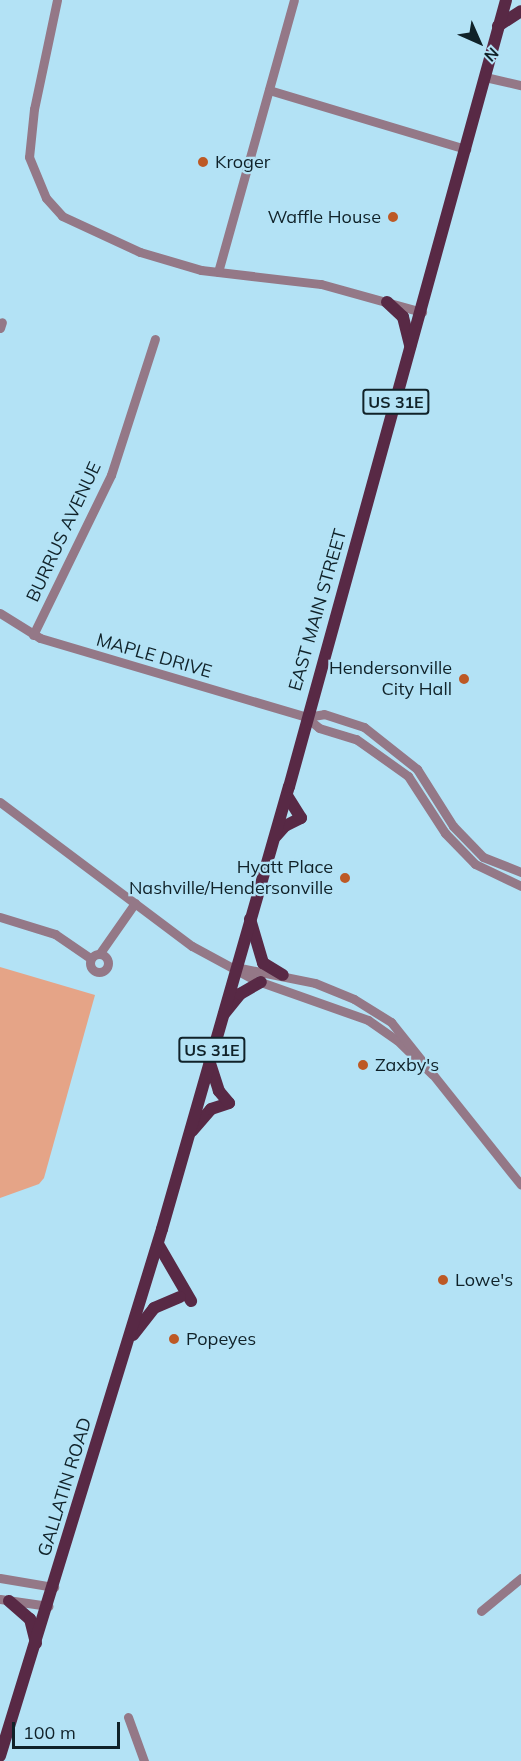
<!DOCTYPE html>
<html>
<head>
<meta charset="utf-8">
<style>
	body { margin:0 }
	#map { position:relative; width:521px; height:1761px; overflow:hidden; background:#b3e2f5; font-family:Mulish,sans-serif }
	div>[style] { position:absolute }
	.green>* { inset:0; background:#e5a487 }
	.minor>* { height:9px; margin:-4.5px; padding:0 4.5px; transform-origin:4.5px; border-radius:4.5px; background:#947887 }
	.minor>.ring { margin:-4.5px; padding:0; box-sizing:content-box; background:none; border:9px solid #947887; border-radius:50% }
	.major>* { height:12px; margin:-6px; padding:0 6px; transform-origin:6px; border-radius:6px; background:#582945 }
	.dots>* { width:16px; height:16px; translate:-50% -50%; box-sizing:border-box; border:3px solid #b3e2f5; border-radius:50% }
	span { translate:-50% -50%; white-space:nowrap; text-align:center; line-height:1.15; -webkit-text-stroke:4.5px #b3e2f5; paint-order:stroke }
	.shield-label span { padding:2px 4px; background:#b3e2f5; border:2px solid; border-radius:4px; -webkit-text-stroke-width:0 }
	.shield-label { font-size:16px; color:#102229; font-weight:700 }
	.poi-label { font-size:18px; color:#102229 }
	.left { translate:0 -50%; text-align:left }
	.right { translate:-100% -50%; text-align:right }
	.street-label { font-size:18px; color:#102229 }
	.north { position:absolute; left:449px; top:12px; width:60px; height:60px; -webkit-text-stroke:4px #b3e2f5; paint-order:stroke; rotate:135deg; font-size:16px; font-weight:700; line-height:24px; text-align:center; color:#102229 }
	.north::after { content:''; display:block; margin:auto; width:21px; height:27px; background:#102229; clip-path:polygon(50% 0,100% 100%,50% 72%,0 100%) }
	.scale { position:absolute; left:12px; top:1722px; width:108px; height:27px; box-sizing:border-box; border:3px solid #102229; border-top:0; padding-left:8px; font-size:18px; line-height:21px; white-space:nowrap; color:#102229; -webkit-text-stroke:4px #b3e2f5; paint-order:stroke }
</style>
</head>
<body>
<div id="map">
	<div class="green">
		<div style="clip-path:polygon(0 967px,95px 995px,44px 1178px,39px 1184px,0 1198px)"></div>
	</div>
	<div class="minor">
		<div style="left:57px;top:0;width:111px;rotate:101.9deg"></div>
		<div style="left:34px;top:109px;width:48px;rotate:95.9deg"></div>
		<div style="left:29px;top:157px;width:44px;rotate:67.5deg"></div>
		<div style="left:46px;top:198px;width:24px;rotate:48deg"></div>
		<div style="left:62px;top:216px;width:86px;rotate:24.8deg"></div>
		<div style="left:140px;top:252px;width:64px;rotate:16.4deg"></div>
		<div style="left:201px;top:270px;width:121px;rotate:6.7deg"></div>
		<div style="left:321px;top:284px;width:105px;rotate:15.5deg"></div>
		<div style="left:485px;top:77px;width:37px;rotate:13deg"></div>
		<div style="left:269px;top:90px;width:206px;rotate:16.7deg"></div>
		<div style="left:218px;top:272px;width:282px;rotate:-74.4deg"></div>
		<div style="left:0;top:328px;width:6px;rotate:-72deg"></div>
		<div style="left:0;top:613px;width:47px;rotate:32deg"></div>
		<div style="left:40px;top:638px;width:277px;rotate:16.5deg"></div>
		<div style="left:306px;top:717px;width:17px;rotate:40deg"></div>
		<div style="left:319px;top:728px;width:39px;rotate:17deg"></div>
		<div style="left:356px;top:739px;width:64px;rotate:35.4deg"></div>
		<div style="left:408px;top:776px;width:68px;rotate:57deg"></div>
		<div style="left:445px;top:833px;width:43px;rotate:45.9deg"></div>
		<div style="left:475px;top:864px;width:51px;rotate:25.6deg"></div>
		<div style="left:33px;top:635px;width:178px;rotate:-64deg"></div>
		<div style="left:111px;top:475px;width:143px;rotate:-72.1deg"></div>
		<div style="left:306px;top:717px;width:18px;rotate:-9deg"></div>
		<div style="left:324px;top:714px;width:42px;rotate:18deg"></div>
		<div style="left:364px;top:727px;width:68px;rotate:38.4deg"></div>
		<div style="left:417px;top:769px;width:67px;rotate:57.7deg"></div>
		<div style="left:453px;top:826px;width:43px;rotate:45.9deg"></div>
		<div style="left:483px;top:857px;width:41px;rotate:21.5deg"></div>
		<div style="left:0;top:802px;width:240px;rotate:36.9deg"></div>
		<div style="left:192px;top:946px;width:72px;rotate:28.4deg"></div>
		<div style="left:255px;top:980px;width:120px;rotate:19.5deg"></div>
		<div style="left:368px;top:1020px;width:35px;rotate:35deg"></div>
		<div style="left:397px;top:1040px;width:49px;rotate:44.2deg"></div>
		<div style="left:0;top:917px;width:58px;rotate:17.2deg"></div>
		<div style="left:55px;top:934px;width:42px;rotate:34.4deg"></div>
		<div style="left:100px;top:953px;width:61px;rotate:-55deg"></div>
		<div class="ring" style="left:90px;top:954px;width:9px;height:9px"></div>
		<div style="left:240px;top:968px;width:76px;rotate:11.3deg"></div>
		<div style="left:315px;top:983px;width:42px;rotate:22.3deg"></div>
		<div style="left:354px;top:999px;width:44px;rotate:31.9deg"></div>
		<div style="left:391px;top:1022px;width:208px;rotate:51.4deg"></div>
		<div style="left:0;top:1578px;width:55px;rotate:9.5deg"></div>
		<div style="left:0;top:1599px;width:49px;rotate:8.3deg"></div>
		<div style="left:481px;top:1611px;width:52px;rotate:-39.5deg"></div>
		<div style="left:128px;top:1717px;width:47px;rotate:70deg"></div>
	</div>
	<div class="major">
		<div style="left:498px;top:26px;width:27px;rotate:-33deg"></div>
		<div style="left:387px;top:302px;width:22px;rotate:43deg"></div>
		<div style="left:403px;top:317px;width:30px;rotate:76deg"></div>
		<div style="left:276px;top:836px;width:13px;rotate:-48deg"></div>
		<div style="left:285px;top:826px;width:18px;rotate:-27deg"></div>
		<div style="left:301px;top:818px;width:26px;rotate:-122deg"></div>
		<div style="left:250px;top:919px;width:46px;rotate:73.5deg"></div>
		<div style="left:263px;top:963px;width:23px;rotate:31deg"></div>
		<div style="left:224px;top:1014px;width:26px;rotate:-51deg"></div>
		<div style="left:240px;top:994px;width:24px;rotate:-30deg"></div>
		<div style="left:192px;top:1131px;width:29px;rotate:-49deg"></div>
		<div style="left:211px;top:1109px;width:19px;rotate:-18deg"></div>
		<div style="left:229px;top:1103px;width:16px;rotate:-130deg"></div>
		<div style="left:219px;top:1091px;width:33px;rotate:-108deg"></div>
		<div style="left:158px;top:1244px;width:66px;rotate:59.9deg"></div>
		<div style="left:133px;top:1335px;width:34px;rotate:-52deg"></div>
		<div style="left:154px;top:1308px;width:28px;rotate:-23deg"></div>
		<div style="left:9px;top:1601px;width:28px;rotate:41deg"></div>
		<div style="left:30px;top:1619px;width:25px;rotate:76deg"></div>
		<div style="left:0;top:1756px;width:551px;rotate:-72.91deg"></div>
		<div style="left:162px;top:1229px;width:460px;rotate:-74deg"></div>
		<div style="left:289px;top:787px;width:816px;rotate:-74.58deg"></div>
	</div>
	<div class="dots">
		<div style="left:203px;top:162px;background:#bd5925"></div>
		<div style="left:393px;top:217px;background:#bd5925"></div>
		<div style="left:464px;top:679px;background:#bd5925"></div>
		<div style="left:345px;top:878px;background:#bd5925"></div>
		<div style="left:363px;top:1065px;background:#bd5925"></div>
		<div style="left:443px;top:1280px;background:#bd5925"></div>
		<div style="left:174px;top:1339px;background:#bd5925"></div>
	</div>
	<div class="shield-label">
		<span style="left:396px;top:402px">US 31E</span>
		<span style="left:212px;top:1050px">US 31E</span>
	</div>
	<div class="poi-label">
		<span class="left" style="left:215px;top:162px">Kroger</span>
		<span class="right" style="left:381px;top:217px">Waffle House</span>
		<span class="right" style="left:452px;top:679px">Hendersonville<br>City Hall</span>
		<span class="right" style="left:333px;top:878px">Hyatt Place<br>Nashville/Hendersonville</span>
		<span class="left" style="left:375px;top:1065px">Zaxby's</span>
		<span class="left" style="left:455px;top:1280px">Lowe's</span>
		<span class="left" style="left:186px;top:1339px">Popeyes</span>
	</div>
	<div class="street-label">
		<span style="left:64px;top:532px;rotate:-65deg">BURRUS AVENUE</span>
		<span style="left:318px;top:610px;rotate:-74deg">EAST MAIN STREET</span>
		<span style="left:154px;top:656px;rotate:16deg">MAPLE DRIVE</span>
		<span style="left:65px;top:1487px;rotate:-73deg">GALLATIN ROAD</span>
	</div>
	<div class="north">N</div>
	<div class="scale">100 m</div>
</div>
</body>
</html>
